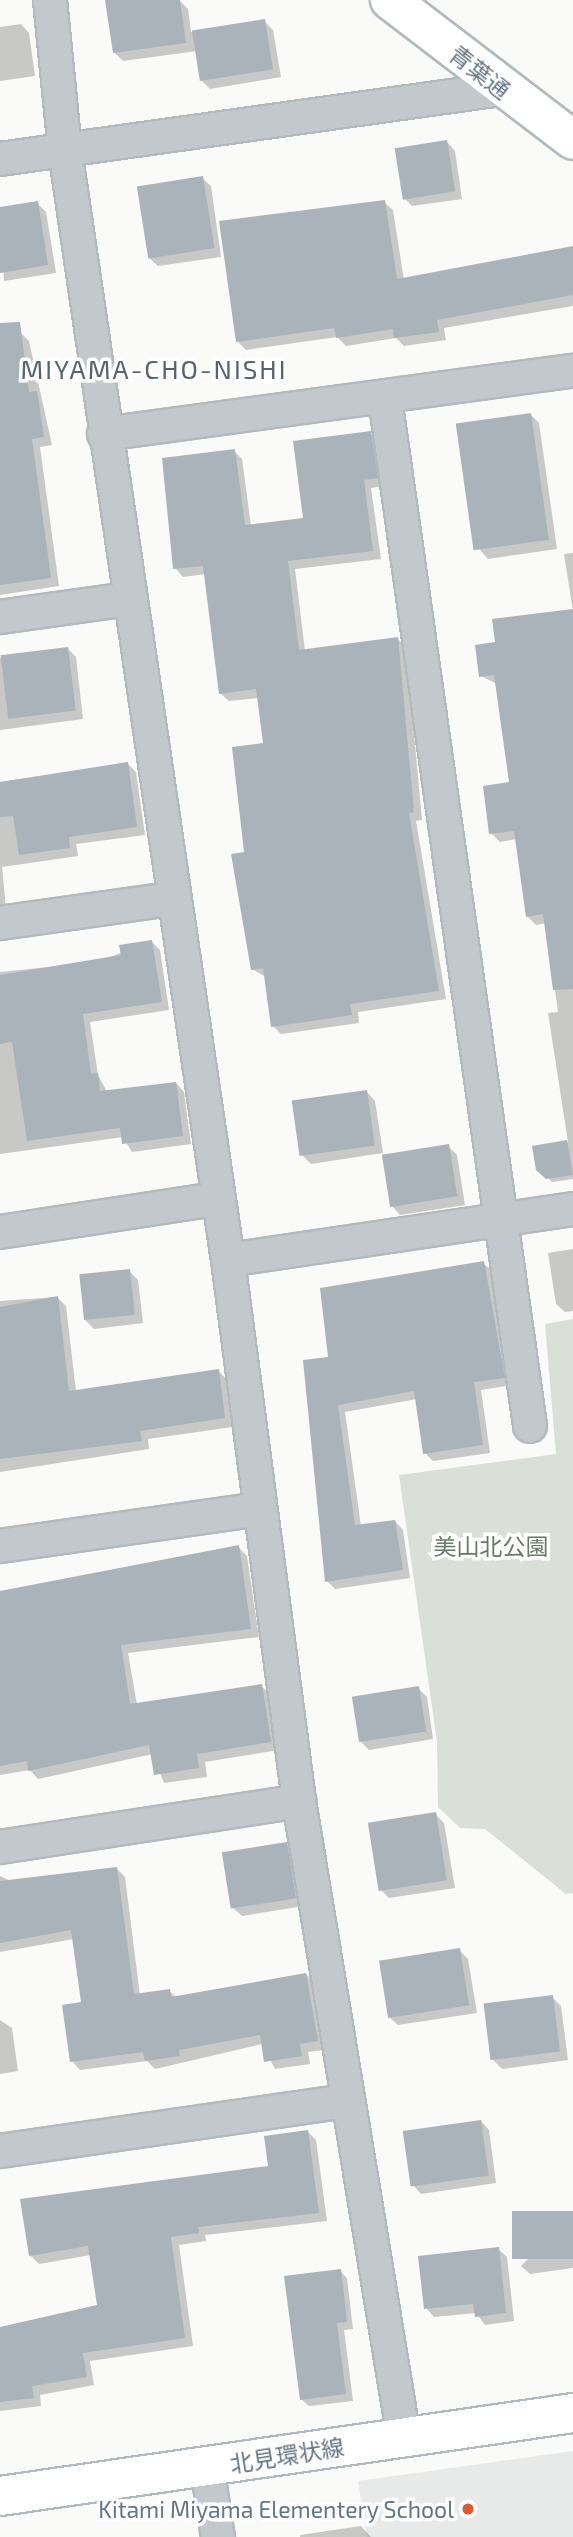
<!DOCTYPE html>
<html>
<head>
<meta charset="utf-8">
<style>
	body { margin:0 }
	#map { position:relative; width:573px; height:2537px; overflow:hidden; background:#fafaf8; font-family:"Exo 2","Noto Sans JP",sans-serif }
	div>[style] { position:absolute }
	.built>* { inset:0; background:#e8e9e9 }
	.green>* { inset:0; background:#dadfd7 }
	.shadow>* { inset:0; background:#0003 }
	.building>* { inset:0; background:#aab3b9; transform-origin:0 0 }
	.roads { filter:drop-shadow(2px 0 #b3babf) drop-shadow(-2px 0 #b3babf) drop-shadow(0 2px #b3babf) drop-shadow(0 -2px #b3babf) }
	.street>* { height:32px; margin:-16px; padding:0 16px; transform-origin:16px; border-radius:16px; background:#c3c8cc }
	.secondary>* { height:38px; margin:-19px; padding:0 19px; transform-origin:19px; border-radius:19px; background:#fff }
	.dots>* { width:19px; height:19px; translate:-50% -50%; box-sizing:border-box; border:4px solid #fff; border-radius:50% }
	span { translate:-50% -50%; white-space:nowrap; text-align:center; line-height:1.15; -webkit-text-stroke:7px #fff; paint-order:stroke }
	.street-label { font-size:23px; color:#657683 }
	.park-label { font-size:23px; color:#687a64 }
	.poi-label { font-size:23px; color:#657683 }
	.right { translate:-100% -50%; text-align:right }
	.quarter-label { font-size:26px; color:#57646e; letter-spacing:2px }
</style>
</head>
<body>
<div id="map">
	<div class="built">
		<div style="clip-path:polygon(573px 2451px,573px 2537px,367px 2537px,358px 2481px)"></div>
	</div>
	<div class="green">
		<div style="clip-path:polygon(573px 1319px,573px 1893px,566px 1894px,485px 1829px,460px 1828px,438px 1807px,437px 1742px,399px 1475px,556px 1454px,545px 1324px)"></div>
	</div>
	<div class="shadow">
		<div style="clip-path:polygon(179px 0,188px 9px,191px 32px,264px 21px,273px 30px,281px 77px,210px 89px,201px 80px,197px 51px,123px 61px,114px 52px)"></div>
		<div style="clip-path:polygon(21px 24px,29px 33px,35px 76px,0 81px,0 27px)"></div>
		<div style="clip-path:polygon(447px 142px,455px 151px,462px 199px,412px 206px,404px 198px)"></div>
		<div style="clip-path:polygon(202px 178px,211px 186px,221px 257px,158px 266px,149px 258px)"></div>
		<div style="clip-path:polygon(384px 202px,393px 210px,404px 280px,573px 249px,573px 306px,444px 328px,446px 340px,404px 346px,396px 338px,346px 346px,337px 337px,246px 350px,238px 342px)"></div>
		<div style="clip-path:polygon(37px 203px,46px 212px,56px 273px,4px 281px,0 209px)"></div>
		<div style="clip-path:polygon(20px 332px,29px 341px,52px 445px,40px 447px,59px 586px,0 595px,0 335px)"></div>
		<div style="clip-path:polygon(530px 414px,539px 423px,557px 549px,488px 559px,480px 550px)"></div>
		<div style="clip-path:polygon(370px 433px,379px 441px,385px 486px,371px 488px,381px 559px,295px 569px,305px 651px,397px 638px,406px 647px,422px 820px,416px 821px,446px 999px,358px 1012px,359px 1023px,281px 1034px,273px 1026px,266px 977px,252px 969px,246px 854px,265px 745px,259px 698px,229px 701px,220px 693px,206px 574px,183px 577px,175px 568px,234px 451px,242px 459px,251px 526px,305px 519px)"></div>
		<div style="clip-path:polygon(573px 553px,573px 1179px,552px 1182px,538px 1169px,534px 1147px,568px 1142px,548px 1013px,558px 1012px,546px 923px,536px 925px,527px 916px,517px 839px,500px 842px,491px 833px,511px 784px,497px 684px,481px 676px,497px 644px,573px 611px,564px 554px)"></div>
		<div style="clip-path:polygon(68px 649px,76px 657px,83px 719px,0 730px,0 658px)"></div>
		<div style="clip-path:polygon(128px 764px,136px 772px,145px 835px,76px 844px,78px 856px,2px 867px,6px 908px,0 909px,0 782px)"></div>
		<div style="clip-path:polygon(151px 941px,160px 950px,169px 1010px,90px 1022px,98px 1075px,107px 1092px,176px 1083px,184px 1092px,191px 1144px,132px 1152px,123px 1137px,0 1154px,0 972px,97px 962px)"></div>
		<div style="clip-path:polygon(367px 1092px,375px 1101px,383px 1153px,311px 1164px,302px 1155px)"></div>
		<div style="clip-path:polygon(448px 1146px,457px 1155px,465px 1205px,400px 1215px,392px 1206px)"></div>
		<div style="clip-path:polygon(573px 1249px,573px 1311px,565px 1312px,556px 1304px,548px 1253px)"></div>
		<div style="clip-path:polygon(483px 1263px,492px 1271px,512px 1385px,481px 1390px,490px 1453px,433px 1461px,425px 1453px,417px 1399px,345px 1412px,361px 1526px,395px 1521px,403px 1530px,410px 1578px,335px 1589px,327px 1581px,330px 1358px)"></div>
		<div style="clip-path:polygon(129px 1271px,138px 1280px,143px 1323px,94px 1329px,85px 1320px)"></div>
		<div style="clip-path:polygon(57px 1297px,66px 1306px,76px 1391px,218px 1371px,227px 1379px,233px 1427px,148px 1439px,149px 1449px,0 1472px,0 1301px)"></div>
		<div style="clip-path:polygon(238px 1547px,247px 1556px,259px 1637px,128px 1653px,137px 1705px,261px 1686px,270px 1694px,279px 1750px,205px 1762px,207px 1777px,164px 1783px,153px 1754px,38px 1779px,30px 1770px,0 1775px,0 1592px)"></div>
		<div style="clip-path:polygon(418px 1688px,427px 1697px,433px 1739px,369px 1750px,360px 1741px)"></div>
		<div style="clip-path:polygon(435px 1814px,444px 1823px,455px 1888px,389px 1898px,381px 1890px)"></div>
		<div style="clip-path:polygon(286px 1844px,295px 1853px,304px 1906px,242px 1916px,233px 1908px)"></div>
		<div style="clip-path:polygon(116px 1868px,125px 1877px,140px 1995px,169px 1991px,176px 1997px,306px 1974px,315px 1983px,325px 2050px,308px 2052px,310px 2064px,275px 2069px,262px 2044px,155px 2069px,147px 2061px,80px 2070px,72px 2061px,83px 2004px,74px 1939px,0 1952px,0 1876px,11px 1881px)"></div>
		<div style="clip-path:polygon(459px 1950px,468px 1959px,477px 2013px,398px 2025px,389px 2017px)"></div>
		<div style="clip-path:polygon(552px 1997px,561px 2006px,568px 2060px,502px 2069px,493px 2060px)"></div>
		<div style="clip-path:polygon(0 2020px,12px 2028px,18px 2071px,0 2074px)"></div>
		<div style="clip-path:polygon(481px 2121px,489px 2130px,496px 2183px,421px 2194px,413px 2185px)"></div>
		<div style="clip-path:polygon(308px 2132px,316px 2140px,327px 2221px,205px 2235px,206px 2241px,179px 2245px,193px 2346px,90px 2361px,94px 2385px,40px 2395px,41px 2406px,0 2411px,0 2328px,99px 2306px,91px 2255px,39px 2264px,30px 2255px,270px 2167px)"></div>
		<div style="clip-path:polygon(573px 2212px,573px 2268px,530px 2274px,521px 2266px)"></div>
		<div style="clip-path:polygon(498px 2249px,507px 2257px,514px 2321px,485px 2325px,476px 2313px,434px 2317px,426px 2308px)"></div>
		<div style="clip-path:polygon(340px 2271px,347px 2278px,353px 2329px,344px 2330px,353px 2401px,309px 2406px,301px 2399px)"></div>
		<div style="clip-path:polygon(361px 2526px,371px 2537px,300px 2537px,300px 2535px)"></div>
	</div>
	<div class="building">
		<div style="clip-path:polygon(105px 0,180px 0,186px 43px,113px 53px)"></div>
		<div style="left:265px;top:19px;width:51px;height:74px;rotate:81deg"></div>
		<div style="left:447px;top:140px;width:52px;height:53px;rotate:81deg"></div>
		<div style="left:203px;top:176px;width:73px;height:67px;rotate:81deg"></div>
		<div style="clip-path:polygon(385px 200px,397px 279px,573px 246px,573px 295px,437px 320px,439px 332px,394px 338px,393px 329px,336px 338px,334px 328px,236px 342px,219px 221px)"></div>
		<div style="clip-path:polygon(38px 201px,48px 265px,0 273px,0 207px)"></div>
		<div style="clip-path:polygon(20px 322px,29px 392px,37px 391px,44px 437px,32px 439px,51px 578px,0 585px,0 323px)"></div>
		<div style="left:531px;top:413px;width:128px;height:76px;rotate:82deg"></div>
		<div style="clip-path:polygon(371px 431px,378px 478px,364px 480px,373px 551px,288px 561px,299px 650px,398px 637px,414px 812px,409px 813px,439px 991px,350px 1004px,352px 1015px,271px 1027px,263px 968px,251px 970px,231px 854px,244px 852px,232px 747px,263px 743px,256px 689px,219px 694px,203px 566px,173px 569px,162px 458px,235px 449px,245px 525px,303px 518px,293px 441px)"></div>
		<div style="clip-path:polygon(573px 609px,573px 989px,553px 990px,543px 914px,526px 917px,514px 831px,489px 834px,483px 786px,509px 782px,494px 675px,479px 677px,475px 645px,495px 642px,492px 619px)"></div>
		<div style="left:68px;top:647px;width:64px;height:68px;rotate:83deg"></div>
		<div style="clip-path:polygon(128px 762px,137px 827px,69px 837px,70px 848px,19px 855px,13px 816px,0 817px,0 782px)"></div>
		<div style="clip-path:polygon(152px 940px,162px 1002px,83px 1014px,91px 1074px,98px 1073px,100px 1091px,176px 1082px,183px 1136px,122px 1144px,120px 1128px,27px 1141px,12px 1042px,0 1044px,0 975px,121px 955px,119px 945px)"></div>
		<div style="left:367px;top:1090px;width:56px;height:76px;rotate:82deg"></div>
		<div style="clip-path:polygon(567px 1140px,573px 1175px,546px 1179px,536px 1170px,532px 1146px)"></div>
		<div style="left:449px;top:1144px;width:53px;height:68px;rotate:81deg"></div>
		<div style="clip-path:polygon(484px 1261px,505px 1378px,474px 1382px,483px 1445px,423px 1454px,414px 1391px,338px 1405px,355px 1525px,395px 1520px,403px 1570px,325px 1582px,303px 1360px,328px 1357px,320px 1288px)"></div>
		<div style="left:130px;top:1269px;width:46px;height:51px;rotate:84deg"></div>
		<div style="clip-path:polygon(58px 1296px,69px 1391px,219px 1369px,225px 1418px,140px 1431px,142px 1441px,0 1459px,0 1307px)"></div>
		<div style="clip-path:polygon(239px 1545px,251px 1629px,121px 1645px,130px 1704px,262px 1684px,271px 1742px,197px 1754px,199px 1768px,154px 1775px,149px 1745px,28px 1771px,27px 1761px,0 1766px,0 1591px)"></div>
		<div style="left:419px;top:1686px;width:46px;height:68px;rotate:81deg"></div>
		<div style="left:436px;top:1812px;width:69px;height:69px;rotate:81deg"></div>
		<div style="left:287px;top:1842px;width:57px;height:66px;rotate:81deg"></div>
		<div style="clip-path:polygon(117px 1867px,134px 1994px,170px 1989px,171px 1997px,306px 1973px,318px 2041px,300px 2044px,302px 2056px,264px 2062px,260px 2035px,179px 2050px,180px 2056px,145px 2061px,143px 2052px,70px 2062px,62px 2005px,81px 2002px,71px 1930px,0 1943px,0 1881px)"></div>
		<div style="left:460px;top:1948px;width:58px;height:82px;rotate:81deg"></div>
		<div style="left:553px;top:1995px;width:57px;height:70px;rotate:83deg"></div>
		<div style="left:481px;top:2120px;width:56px;height:79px;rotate:82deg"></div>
		<div style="clip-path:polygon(308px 2130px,319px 2213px,198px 2227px,199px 2233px,171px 2237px,185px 2338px,83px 2353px,87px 2377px,32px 2386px,34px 2398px,0 2402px,0 2327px,97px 2305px,88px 2246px,29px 2256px,20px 2199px,268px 2166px,264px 2136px)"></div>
		<div style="left:573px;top:2211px;width:48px;height:61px;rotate:90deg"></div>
		<div style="clip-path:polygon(499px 2247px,506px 2313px,475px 2317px,473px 2304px,424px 2309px,418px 2256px)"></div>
		<div style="clip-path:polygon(341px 2269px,347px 2322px,337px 2323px,346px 2394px,300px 2400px,284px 2276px)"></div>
	</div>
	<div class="roads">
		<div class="street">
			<div style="left:50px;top:0;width:151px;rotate:84.3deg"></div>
			<div style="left:65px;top:150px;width:1122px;rotate:81.65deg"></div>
			<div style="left:228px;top:1260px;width:546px;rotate:82.52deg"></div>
			<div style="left:299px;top:1801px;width:646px;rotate:80.64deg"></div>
			<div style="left:0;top:159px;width:506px;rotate:-7.95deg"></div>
			<div style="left:385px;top:398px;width:1038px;rotate:81.97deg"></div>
			<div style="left:104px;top:434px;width:473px;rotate:-7.7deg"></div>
			<div style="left:0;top:617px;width:129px;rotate:-8deg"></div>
			<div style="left:0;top:923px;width:173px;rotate:-8deg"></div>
			<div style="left:0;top:1232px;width:218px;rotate:-8.7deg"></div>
			<div style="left:228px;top:1260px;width:349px;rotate:-8.4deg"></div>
			<div style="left:0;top:1546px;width:262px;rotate:-8.1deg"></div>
			<div style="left:0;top:1847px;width:303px;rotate:-8.7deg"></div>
			<div style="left:0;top:2151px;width:349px;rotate:-8.2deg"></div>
			<div style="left:207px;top:2467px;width:71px;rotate:81.1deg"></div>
		</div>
		<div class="secondary">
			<div style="left:390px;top:0;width:230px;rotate:37.4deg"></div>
			<div style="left:0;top:2496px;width:579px;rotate:-8.24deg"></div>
		</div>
	</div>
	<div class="dots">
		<div style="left:468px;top:2509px;background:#e4572e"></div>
	</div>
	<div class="street-label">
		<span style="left:480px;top:72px;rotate:38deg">青葉通</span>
		<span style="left:287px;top:2455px;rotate:-9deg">北見環状線</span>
	</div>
	<div class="park-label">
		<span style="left:491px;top:1546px">美山北公園</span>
	</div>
	<div class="poi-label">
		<span class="right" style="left:454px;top:2509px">Kitami Miyama Elementery School</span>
	</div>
	<div class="quarter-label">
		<span style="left:154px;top:369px">MIYAMA-CHO-NISHI</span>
	</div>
</div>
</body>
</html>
